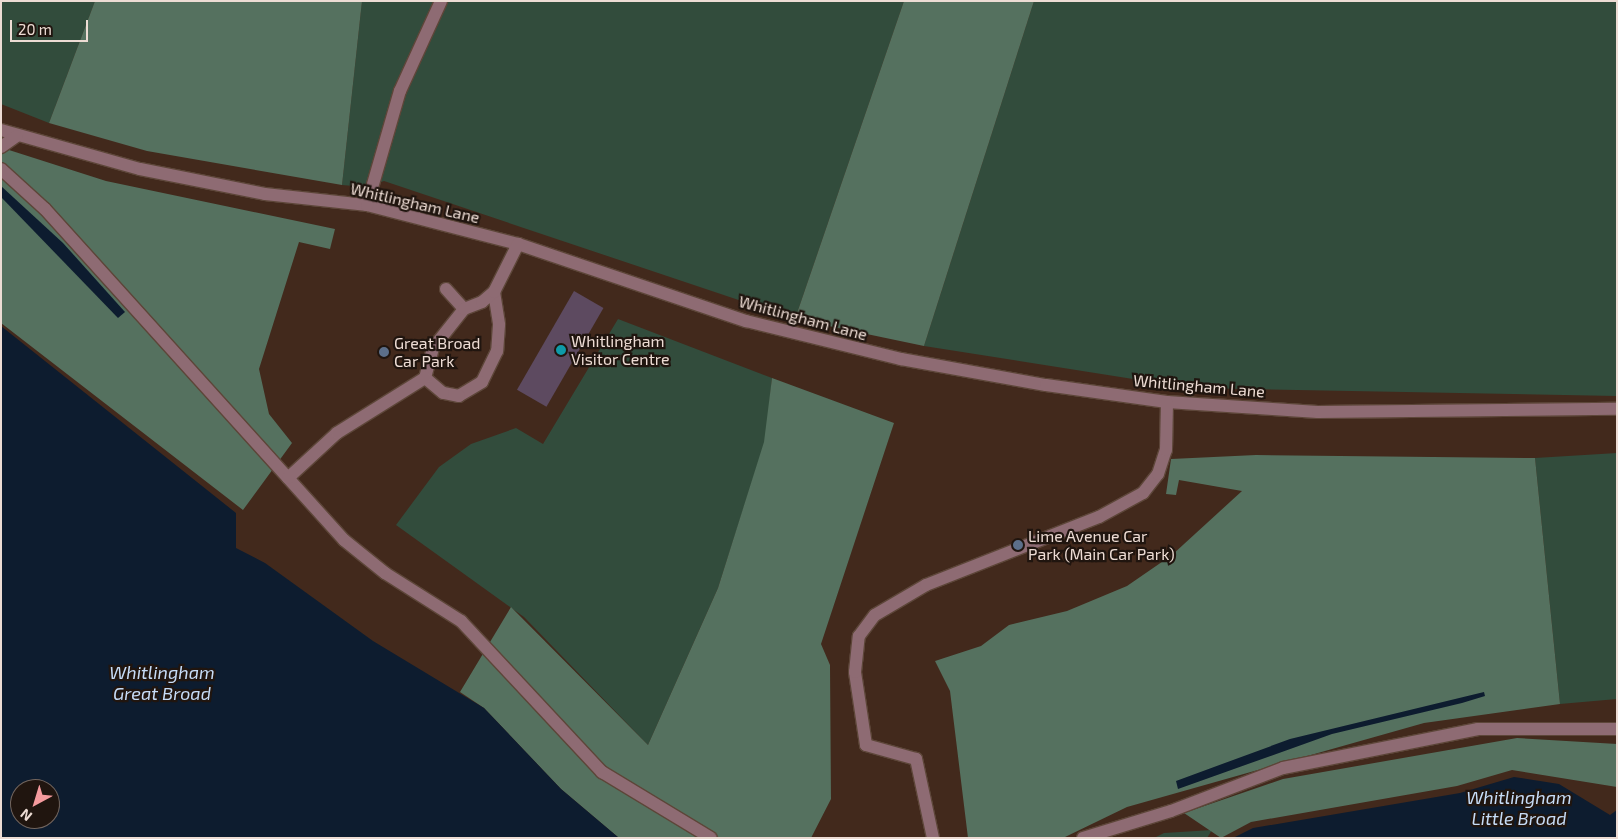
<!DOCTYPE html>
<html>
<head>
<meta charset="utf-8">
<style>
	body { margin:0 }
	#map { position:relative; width:1618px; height:839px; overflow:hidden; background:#42291c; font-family:"Exo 2",sans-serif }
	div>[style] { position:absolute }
	.green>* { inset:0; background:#324c3c }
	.forest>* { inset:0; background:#55715f }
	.water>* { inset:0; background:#0d1c2f }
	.building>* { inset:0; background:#5d4a60; transform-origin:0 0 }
	.roads { filter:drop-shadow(1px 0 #5d4639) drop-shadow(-1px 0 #5d4639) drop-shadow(0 1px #5d4639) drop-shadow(0 -1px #5d4639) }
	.minor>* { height:12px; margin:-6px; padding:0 6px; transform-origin:6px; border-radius:6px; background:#8e6b73 }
	.dots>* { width:14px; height:14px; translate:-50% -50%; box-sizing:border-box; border:2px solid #20150f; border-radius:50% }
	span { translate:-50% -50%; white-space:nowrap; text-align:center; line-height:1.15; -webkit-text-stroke:4.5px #20150f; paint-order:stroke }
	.street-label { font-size:16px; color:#eddcd4 }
	.poi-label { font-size:16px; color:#eddcd4 }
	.left { translate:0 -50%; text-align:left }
	.water-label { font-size:18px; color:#c6dcf7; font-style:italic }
	.frame { position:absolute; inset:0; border:2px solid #eddcd4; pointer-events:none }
	.north { position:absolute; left:10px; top:779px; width:50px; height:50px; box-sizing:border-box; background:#20150f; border:1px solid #72655e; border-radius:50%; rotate:219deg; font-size:14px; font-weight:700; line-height:20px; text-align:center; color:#eddcd4 }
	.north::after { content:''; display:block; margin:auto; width:18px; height:22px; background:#f59b9e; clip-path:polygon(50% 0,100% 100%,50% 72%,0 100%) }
	.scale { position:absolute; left:10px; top:20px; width:78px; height:22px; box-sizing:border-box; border:2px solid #eddcd4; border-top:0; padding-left:6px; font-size:15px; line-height:18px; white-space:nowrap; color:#eddcd4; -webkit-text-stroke:4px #20150f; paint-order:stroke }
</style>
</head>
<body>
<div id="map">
	<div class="green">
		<div style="clip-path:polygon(1px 1px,95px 1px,49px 123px,1px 104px)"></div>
		<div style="clip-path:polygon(362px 1px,904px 1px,795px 319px,384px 181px,365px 187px,342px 185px)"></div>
		<div style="clip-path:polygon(1034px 1px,1617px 1px,1617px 396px,1190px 388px,924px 346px)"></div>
		<div style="clip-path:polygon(618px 319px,772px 378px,766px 438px,718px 588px,648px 745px,524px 617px,396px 525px,439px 467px,471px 444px,516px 428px,543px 444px)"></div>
		<div style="clip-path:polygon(1617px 453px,1617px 699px,1560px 704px,1535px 458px)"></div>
		<div style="clip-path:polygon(1212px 830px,1207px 838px,1154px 838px,1164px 833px)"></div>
	</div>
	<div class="forest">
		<div style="clip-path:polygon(95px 1px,362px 1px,342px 185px,147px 151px,49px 123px)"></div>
		<div style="clip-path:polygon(904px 1px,1034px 1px,924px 346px,795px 319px)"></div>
		<div style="clip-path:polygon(9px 150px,106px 181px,335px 229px,330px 249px,299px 242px,259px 369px,269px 414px,292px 443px,243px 510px,1px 323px,1px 155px)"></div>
		<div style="clip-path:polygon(772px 378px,894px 423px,821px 644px,830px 665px,831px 799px,811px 838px,619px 838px,561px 789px,484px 708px,460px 692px,511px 607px,648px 745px,718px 588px,764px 442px)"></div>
		<div style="clip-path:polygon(1256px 455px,1535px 458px,1560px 704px,1424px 723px,1127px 807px,1063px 838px,968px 838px,950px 691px,935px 661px,981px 646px,1009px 625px,1067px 611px,1127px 586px,1172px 555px,1242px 491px,1179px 480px,1176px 495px,1166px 494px,1171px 459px)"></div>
		<div style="clip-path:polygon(1517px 738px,1617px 744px,1617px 787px,1512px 770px,1457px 786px,1251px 822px,1221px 838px,1184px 813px,1283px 779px)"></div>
	</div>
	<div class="water">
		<div style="clip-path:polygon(1px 186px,63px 243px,125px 312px,118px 318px,1px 197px)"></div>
		<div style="clip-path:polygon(evenodd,1px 326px,236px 513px,236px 548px,265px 563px,373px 641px,484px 708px,561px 789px,619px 838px,1px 838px,1px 326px,20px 789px,50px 789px,50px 819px,20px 819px,20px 789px)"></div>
		<div style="clip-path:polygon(1484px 692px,1485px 696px,1462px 703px,1332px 734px,1178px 789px,1176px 781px,1290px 739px)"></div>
		<div style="clip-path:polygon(1514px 777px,1559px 784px,1610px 815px,1617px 810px,1617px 838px,1233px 838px,1253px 828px,1460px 793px)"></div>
	</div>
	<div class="building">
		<div style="left:574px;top:291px;width:34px;height:114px;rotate:30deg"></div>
	</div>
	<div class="roads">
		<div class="minor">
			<div style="left:1px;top:130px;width:144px;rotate:15.7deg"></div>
			<div style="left:140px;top:169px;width:127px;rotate:11.3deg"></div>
			<div style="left:265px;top:194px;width:103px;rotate:6.2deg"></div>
			<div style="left:367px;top:205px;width:156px;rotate:14.5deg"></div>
			<div style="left:518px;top:244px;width:241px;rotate:18.7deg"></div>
			<div style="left:746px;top:321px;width:160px;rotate:13.8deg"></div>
			<div style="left:901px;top:359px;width:147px;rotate:10.2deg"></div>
			<div style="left:1046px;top:385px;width:122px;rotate:8deg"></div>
			<div style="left:1167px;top:402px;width:151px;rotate:3.8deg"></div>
			<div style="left:1318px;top:412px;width:299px;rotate:-0.6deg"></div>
			<div style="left:1px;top:147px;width:19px;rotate:-35deg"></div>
			<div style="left:1px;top:169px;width:59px;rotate:42.3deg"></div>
			<div style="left:45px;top:209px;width:446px;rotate:47.9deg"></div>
			<div style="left:344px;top:540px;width:53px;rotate:38.8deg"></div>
			<div style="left:385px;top:573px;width:90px;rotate:32.3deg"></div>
			<div style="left:461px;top:621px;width:207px;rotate:47deg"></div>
			<div style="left:602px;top:772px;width:127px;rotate:31.2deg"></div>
			<div style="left:367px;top:205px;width:119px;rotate:-73.9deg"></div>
			<div style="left:400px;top:91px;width:99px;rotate:-65.5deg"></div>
			<div style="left:446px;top:289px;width:27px;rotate:48deg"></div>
			<div style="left:494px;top:292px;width:33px;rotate:81deg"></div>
			<div style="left:499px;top:325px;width:26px;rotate:94deg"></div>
			<div style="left:497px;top:351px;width:34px;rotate:116deg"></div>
			<div style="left:482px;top:382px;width:27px;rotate:149deg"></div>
			<div style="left:459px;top:396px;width:16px;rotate:-169deg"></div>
			<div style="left:443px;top:393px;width:23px;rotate:-140deg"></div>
			<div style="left:425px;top:378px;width:31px;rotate:-75deg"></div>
			<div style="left:433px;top:348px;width:50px;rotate:-51.5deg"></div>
			<div style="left:464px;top:309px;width:19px;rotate:-21deg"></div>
			<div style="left:482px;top:302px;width:16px;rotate:-40deg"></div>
			<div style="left:494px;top:292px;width:54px;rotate:-63.4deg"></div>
			<div style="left:288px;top:478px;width:67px;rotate:-42.6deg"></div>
			<div style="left:337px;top:433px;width:104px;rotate:-32deg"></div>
			<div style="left:933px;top:838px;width:81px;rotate:-102.1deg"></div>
			<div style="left:916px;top:759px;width:52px;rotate:-164.4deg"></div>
			<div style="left:866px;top:745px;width:74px;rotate:-98.6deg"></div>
			<div style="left:855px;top:672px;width:36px;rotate:-84deg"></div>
			<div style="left:859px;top:636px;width:26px;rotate:-53deg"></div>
			<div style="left:875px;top:615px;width:59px;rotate:-30.5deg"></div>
			<div style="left:926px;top:585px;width:186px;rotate:-21.5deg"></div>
			<div style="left:1099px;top:517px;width:50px;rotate:-28.6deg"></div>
			<div style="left:1143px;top:493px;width:24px;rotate:-52deg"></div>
			<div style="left:1158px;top:474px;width:25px;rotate:-72deg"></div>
			<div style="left:1166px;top:450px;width:48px;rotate:-88.8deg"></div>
			<div style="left:1083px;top:838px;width:92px;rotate:-17.1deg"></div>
			<div style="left:1171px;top:811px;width:120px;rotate:-21deg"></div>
			<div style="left:1283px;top:768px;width:199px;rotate:-11.3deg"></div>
			<div style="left:1478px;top:729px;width:139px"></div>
		</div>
	</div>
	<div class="dots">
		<div style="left:561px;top:350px;background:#0f9aa8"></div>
		<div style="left:384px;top:352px;background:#5c6f8a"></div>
		<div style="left:1018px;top:545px;background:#5c6f8a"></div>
	</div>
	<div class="street-label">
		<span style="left:415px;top:203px;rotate:13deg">Whitlingham Lane</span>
		<span style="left:803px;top:318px;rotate:15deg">Whitlingham Lane</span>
		<span style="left:1199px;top:386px;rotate:5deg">Whitlingham Lane</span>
	</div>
	<div class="poi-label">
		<span class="left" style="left:571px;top:350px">Whitlingham<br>Visitor Centre</span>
		<span class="left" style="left:394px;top:352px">Great Broad<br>Car Park</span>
		<span class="left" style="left:1028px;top:545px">Lime Avenue Car<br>Park (Main Car Park)</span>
	</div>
	<div class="water-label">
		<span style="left:162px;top:683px">Whitlingham<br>Great Broad</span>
		<span style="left:1519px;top:808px">Whitlingham<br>Little Broad</span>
	</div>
	<div class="frame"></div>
	<div class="north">N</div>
	<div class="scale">20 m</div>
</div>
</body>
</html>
